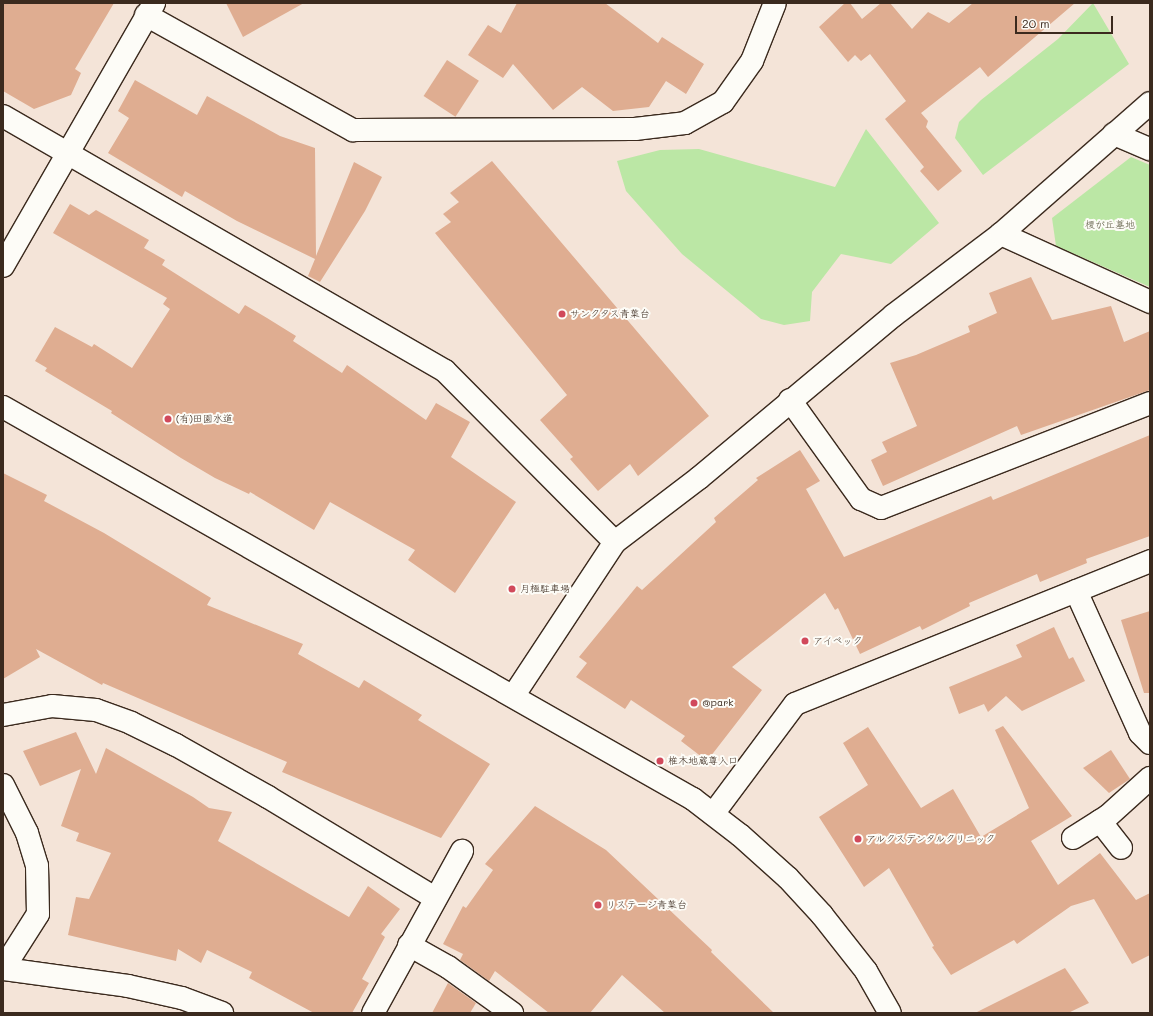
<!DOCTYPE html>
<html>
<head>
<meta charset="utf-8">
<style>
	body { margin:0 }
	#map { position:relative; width:1153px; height:1016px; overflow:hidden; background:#f4e4d8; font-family:Mali,"Klee One",sans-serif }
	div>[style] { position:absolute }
	.green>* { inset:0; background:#bbe7a5 }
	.building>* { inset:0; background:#dfad91; transform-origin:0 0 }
	.roads { filter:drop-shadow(1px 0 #3b2a1e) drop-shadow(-1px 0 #3b2a1e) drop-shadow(0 1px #3b2a1e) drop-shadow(0 -1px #3b2a1e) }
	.minor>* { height:22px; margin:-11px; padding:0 11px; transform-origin:11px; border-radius:11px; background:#fdfcf7 }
	.dots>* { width:11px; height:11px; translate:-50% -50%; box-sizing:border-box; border:2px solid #fdfcf7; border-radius:50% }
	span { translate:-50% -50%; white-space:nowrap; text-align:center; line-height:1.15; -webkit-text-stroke:4px #fdfcf7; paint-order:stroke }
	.park-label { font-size:10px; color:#5b5940 }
	.poi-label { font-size:10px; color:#3b2a1e }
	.left { translate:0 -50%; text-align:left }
	.frame { position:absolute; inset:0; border:4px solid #3b2a1e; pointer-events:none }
	.scale { position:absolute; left:1015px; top:16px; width:98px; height:18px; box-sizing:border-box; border:2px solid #3b2a1e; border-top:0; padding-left:5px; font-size:12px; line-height:14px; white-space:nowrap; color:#3b2a1e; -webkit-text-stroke:3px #fdfcf7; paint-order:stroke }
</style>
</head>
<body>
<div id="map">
	<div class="green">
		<div style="clip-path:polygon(1093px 3px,1129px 64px,983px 175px,955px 138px,959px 122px,981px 100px,1058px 39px)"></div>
		<div style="clip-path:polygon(866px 129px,939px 223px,891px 264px,841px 254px,812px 292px,810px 321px,784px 325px,761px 319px,682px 254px,626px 191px,617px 161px,660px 150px,699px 149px,835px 187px)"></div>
		<div style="clip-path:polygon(1131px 157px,1150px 165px,1150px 287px,1056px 246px,1052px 218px)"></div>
	</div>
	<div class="building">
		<div style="clip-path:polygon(3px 3px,114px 3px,75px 69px,81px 73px,71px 95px,34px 109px,3px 91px)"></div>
		<div style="clip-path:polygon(226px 3px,304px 3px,243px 37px)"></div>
		<div style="clip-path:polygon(517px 3px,605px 3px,658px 43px,662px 37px,704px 64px,686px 94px,666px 81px,649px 107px,613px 111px,582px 87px,553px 110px,513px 64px,503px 78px,468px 55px,488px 25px,501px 33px)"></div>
		<div style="clip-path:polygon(845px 3px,850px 3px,862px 19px,881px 3px,890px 3px,912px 29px,928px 12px,949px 23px,973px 3px,1075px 3px,988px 77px,980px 67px,921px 113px,928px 121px,926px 127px,962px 171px,938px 191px,920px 171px,924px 167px,885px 119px,906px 101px,870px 54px,861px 61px,855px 55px,848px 62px,819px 27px)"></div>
		<div style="left:447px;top:60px;width:38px;height:43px;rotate:33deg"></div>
		<div style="clip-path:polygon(135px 80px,197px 115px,207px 96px,280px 136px,315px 148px,316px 256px,354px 162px,382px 177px,365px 211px,320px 282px,308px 276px,315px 259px,237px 221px,185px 191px,182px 197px,108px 153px,129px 118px,118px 111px)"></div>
		<div style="clip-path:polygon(492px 161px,709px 416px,638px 476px,630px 464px,598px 491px,570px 459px,573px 457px,540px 420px,567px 395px,435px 233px,451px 222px,443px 214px,459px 202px,450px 193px)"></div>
		<div style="clip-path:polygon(70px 204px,89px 215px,96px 210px,149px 240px,144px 248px,165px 260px,162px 265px,239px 314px,245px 305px,267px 318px,296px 336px,293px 341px,342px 373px,347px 365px,426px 420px,436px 403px,470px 422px,451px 457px,516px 502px,455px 593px,408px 560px,415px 550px,330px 502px,314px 530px,250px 492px,249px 494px,215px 478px,181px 458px,111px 413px,112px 411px,45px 371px,47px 368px,35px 361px,55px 327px,92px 347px,94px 344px,132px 368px,170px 309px,163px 304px,167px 298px,53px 233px)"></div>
		<div style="clip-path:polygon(1031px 277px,1052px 320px,1111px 306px,1124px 342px,1150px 331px,1150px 390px,1021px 435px,1017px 426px,883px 486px,871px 460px,887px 452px,882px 442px,917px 426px,890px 363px,916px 355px,970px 332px,968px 326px,997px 313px,989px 293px)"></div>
		<div style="clip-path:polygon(1150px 435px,1150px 536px,1086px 559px,1087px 563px,1040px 582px,1037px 574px,969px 603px,970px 606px,922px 630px,920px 626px,860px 654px,838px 608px,835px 610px,825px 593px,732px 667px,762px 690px,707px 761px,681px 741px,685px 736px,631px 700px,625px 709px,576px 677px,587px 663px,579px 657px,637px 586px,642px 590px,716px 522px,714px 518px,758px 480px,756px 478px,800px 450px,820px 481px,806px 489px,844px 557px,991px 496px,993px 500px)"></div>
		<div style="clip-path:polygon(3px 473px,47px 495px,44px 501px,104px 533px,211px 598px,207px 605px,303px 644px,298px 654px,359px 688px,364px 680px,422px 715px,418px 720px,490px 764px,441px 838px,282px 772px,287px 762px,103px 683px,102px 685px,36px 649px,40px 657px,3px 679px)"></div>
		<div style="clip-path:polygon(1150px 611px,1150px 693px,1144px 693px,1121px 620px)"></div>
		<div style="clip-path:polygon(1054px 627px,1069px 659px,1073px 657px,1085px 681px,1022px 711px,1006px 696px,988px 712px,984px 704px,959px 714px,949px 687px,1022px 657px,1016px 645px)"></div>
		<div style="clip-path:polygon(1003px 726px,1072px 816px,1031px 841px,1058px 885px,1100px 853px,1136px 900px,1150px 893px,1150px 955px,1132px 964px,1094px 899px,1071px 906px,1017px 944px,1014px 940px,951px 975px,932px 947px,934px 946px,889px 868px,864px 887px,819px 817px,868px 785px,843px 743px,868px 727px,921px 808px,953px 789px,981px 837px,1029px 808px,995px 730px)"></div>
		<div style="clip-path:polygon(76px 732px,96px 774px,106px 748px,193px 797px,209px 808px,232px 812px,218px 841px,349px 917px,368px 886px,400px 909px,381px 934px,385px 937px,362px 979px,369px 983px,352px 1013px,314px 1013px,249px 978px,252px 972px,207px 950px,201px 963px,178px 949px,176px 961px,68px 935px,76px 897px,89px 899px,111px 853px,76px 841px,79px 833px,61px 826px,81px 769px,40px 786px,23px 751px)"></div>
		<div style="clip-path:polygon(1111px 750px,1130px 779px,1109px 793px,1083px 768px)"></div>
		<div style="clip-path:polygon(535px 806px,606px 850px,712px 950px,711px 952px,774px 1013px,665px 1013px,622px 975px,590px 1013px,549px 1013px,495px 971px,489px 981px,460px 960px,463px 954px,443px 944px,463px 906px,466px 908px,493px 870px,485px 864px)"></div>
		<div style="clip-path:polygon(1065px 968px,1089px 1003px,1068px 1013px,975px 1013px)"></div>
		<div style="clip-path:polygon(448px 983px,476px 1003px,470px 1013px,432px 1013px)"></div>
	</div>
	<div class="roads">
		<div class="minor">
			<div style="left:146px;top:15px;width:237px;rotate:29.1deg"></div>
			<div style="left:353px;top:130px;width:282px;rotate:-0.2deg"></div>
			<div style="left:635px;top:129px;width:50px;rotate:-6.8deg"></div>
			<div style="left:685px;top:123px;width:43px;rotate:-28.9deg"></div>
			<div style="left:723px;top:102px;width:50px;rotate:-54.7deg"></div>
			<div style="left:752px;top:61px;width:62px;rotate:-68.4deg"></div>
			<div style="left:3px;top:116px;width:510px;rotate:29.98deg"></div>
			<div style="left:445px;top:371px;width:241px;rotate:45.2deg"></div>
			<div style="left:1114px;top:134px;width:39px;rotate:23deg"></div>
			<div style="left:1001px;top:234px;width:164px;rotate:24.5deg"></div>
			<div style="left:3px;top:266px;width:303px;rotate:-60.1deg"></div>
			<div style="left:790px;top:400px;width:122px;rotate:54.4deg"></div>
			<div style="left:861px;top:499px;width:22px;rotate:24deg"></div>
			<div style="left:881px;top:508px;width:289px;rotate:-21.3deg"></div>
			<div style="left:3px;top:407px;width:794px;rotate:29.6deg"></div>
			<div style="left:693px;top:799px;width:59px;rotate:37.5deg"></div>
			<div style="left:740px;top:835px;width:64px;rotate:41.9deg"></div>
			<div style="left:788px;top:878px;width:50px;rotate:47.4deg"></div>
			<div style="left:822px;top:915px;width:71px;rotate:51.8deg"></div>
			<div style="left:866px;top:971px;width:48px;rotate:60.3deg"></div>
			<div style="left:1076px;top:591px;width:156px;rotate:65.7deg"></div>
			<div style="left:1140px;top:733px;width:14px;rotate:45deg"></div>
			<div style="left:514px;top:695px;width:183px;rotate:-56.6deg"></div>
			<div style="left:615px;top:542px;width:106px;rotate:-37.3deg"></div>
			<div style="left:699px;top:478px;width:254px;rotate:-39.9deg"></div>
			<div style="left:894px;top:315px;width:134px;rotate:-37.1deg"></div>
			<div style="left:1001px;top:234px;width:198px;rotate:-41.3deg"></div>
			<div style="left:3px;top:715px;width:50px;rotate:-10.4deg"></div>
			<div style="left:52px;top:706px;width:44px;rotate:5.2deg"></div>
			<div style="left:96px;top:710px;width:37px;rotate:20deg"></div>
			<div style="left:131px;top:723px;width:50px;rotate:26.1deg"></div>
			<div style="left:176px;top:745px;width:106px;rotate:29.5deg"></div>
			<div style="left:268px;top:797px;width:195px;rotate:31.2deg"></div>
			<div style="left:3px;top:785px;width:54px;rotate:63.4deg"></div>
			<div style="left:27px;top:833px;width:34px;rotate:73deg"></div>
			<div style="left:37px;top:866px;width:48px;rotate:88.8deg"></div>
			<div style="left:38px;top:914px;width:65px;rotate:122.5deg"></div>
			<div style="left:713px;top:814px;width:137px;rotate:-53.3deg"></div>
			<div style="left:795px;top:704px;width:383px;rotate:-21.9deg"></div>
			<div style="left:1100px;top:821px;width:34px;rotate:52deg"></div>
			<div style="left:1073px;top:838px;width:41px;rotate:-32.2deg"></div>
			<div style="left:1108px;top:816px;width:57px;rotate:-42.1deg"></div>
			<div style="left:409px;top:945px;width:45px;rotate:29.4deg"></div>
			<div style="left:448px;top:967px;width:79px;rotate:35.7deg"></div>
			<div style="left:4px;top:969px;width:125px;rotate:7.8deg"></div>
			<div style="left:128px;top:986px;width:55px;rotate:12.5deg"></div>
			<div style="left:182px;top:998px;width:43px;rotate:20.6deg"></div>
			<div style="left:373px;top:1013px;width:185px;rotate:-61.2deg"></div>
		</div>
	</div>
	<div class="dots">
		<div style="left:562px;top:314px;background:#d1495b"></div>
		<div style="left:168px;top:419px;background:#d1495b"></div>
		<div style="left:512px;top:589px;background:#d1495b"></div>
		<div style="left:805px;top:641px;background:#d1495b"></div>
		<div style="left:694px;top:703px;background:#d1495b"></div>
		<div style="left:660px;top:761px;background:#d1495b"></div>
		<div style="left:858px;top:839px;background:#d1495b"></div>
		<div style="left:598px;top:905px;background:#d1495b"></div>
	</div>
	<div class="park-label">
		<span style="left:1110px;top:225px">榎が丘墓地</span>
	</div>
	<div class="poi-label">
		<span class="left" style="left:570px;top:314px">サンクタス青葉台</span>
		<span class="left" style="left:176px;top:419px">(有)田園水道</span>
		<span class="left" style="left:520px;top:589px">月極駐車場</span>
		<span class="left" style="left:813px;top:641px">アイペック</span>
		<span class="left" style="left:702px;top:703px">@park</span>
		<span class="left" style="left:668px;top:761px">椎木地蔵尊入口</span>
		<span class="left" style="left:866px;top:839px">アルクスデンタルクリニック</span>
		<span class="left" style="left:606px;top:905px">リステージ青葉台</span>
	</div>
	<div class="frame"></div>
	<div class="scale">20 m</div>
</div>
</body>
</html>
